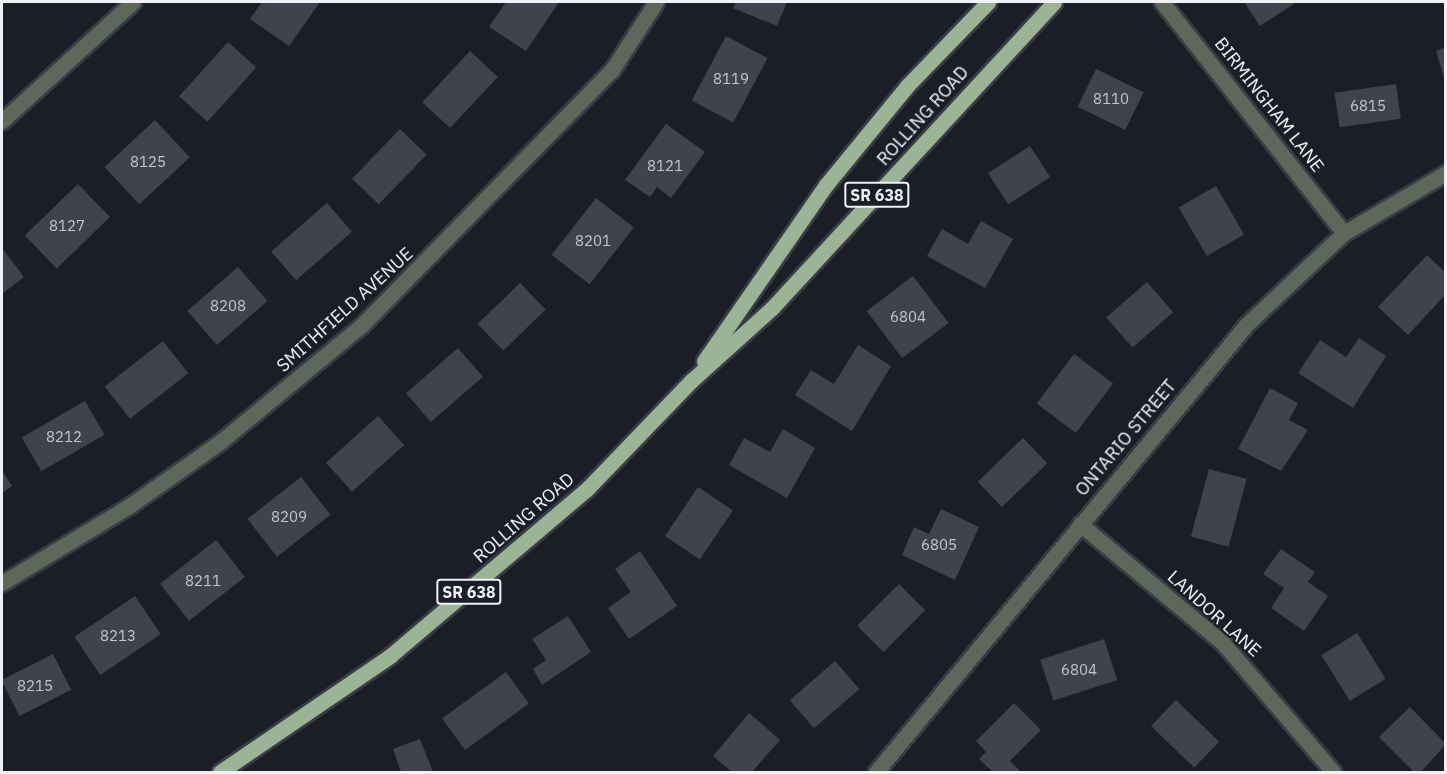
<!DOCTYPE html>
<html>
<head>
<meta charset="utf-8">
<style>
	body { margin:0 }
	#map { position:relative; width:1447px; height:774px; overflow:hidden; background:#1b1e27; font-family:"IBM Plex Sans",sans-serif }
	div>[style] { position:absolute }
	.building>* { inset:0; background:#40434d; transform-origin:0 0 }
	.roads { filter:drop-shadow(2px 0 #393c44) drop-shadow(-2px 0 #393c44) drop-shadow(0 2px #393c44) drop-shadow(0 -2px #393c44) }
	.minor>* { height:15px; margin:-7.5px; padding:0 7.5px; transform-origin:7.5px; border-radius:7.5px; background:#5d685a }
	.major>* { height:15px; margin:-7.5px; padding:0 7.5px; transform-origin:7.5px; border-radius:7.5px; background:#9bb495 }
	span { translate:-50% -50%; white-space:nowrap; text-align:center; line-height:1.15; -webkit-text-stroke:4.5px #1b1e27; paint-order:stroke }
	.number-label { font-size:15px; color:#c3c6cc }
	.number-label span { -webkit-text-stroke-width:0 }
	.shield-label span { padding:2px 4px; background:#1b1e27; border:2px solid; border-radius:4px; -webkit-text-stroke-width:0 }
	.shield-label { font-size:16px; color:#eff1f7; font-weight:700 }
	.street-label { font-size:18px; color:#eff1f7 }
	.frame { position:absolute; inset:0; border:3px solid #eff1f7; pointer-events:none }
</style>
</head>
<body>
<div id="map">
	<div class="building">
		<div style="clip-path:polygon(262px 2px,320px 2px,289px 46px,250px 19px)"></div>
		<div style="clip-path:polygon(506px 2px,559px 2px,526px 51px,489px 27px)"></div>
		<div style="clip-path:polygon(736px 2px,787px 2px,777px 26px,733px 8px)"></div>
		<div style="clip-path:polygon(1244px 2px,1292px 2px,1294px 4px,1260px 26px)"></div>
		<div style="left:726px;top:36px;width:47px;height:73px;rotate:28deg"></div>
		<div style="left:228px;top:42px;width:38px;height:73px;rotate:42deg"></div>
		<div style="clip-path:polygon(1446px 47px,1446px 81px,1445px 81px,1436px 51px)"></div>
		<div style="left:470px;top:51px;width:38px;height:70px;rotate:43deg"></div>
		<div style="left:1096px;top:69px;width:53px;height:42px;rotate:26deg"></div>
		<div style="left:1396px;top:84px;width:35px;height:62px;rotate:82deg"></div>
		<div style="left:155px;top:120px;width:51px;height:69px;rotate:47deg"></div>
		<div style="clip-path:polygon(666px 124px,705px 152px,671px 198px,657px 187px,650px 197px,625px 180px)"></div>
		<div style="left:400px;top:129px;width:37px;height:69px;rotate:44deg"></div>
		<div style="left:1030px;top:146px;width:37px;height:50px;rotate:57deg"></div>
		<div style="left:78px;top:184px;width:46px;height:74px;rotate:46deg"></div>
		<div style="left:1216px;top:186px;width:56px;height:43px;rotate:60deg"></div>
		<div style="left:596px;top:198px;width:48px;height:72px;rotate:38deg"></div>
		<div style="left:327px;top:203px;width:38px;height:74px;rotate:49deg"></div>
		<div style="clip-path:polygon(981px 221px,1013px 239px,985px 288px,927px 256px,942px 229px,968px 244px)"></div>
		<div style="clip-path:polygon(2px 248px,24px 277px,2px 294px)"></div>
		<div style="clip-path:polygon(1427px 255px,1446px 273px,1446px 294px,1408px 335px,1378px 307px)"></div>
		<div style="left:238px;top:267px;width:45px;height:67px;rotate:49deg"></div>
		<div style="left:913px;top:276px;width:59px;height:58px;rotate:53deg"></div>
		<div style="left:1147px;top:282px;width:40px;height:54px;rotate:49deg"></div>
		<div style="left:520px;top:283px;width:37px;height:59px;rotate:46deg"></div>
		<div style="clip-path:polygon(1359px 338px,1386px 356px,1353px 408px,1298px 373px,1320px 340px,1346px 357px)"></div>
		<div style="left:163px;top:341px;width:41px;height:74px;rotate:52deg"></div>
		<div style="clip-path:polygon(858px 345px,891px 366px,852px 431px,795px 395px,811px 370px,834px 384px)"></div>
		<div style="left:458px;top:348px;width:38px;height:69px;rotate:49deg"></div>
		<div style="left:1074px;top:354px;width:49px;height:62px;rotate:37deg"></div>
		<div style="clip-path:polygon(1270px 388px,1298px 403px,1289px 420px,1308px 430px,1281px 471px,1238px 449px)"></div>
		<div style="left:85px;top:401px;width:39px;height:73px;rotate:60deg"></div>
		<div style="left:378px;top:416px;width:39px;height:70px;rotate:48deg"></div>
		<div style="clip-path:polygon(783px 429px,815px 448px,787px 498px,729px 465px,744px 438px,770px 452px)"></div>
		<div style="left:1023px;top:438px;width:35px;height:63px;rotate:46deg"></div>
		<div style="left:1209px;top:469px;width:39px;height:70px;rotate:15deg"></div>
		<div style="clip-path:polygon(2px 470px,12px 486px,2px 493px)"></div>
		<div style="left:301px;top:477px;width:48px;height:68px;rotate:52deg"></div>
		<div style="left:698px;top:487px;width:42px;height:59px;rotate:34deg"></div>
		<div style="clip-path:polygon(941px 509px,979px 527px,955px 580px,902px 555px,914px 527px,929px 534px)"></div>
		<div style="left:216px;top:540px;width:47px;height:71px;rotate:52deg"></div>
		<div style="clip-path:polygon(1281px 549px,1315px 572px,1308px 582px,1328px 596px,1304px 631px,1271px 608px,1284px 588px,1263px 574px)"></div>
		<div style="clip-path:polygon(640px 551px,677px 606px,629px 639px,608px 608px,631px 592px,615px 569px)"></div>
		<div style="left:899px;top:584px;width:37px;height:59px;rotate:45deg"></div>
		<div style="left:135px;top:596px;width:46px;height:73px;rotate:56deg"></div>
		<div style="clip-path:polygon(568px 616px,591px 652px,542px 685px,533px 669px,546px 660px,532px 639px)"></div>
		<div style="left:1357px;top:633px;width:54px;height:42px;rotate:58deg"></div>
		<div style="left:1104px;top:639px;width:43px;height:67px;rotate:72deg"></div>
		<div style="left:53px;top:654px;width:40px;height:58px;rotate:63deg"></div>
		<div style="left:835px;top:661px;width:37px;height:60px;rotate:49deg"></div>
		<div style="left:506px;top:672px;width:39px;height:79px;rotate:54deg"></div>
		<div style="left:1176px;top:700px;width:60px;height:36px;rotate:44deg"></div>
		<div style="clip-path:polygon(1014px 703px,1041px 730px,1010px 761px,1021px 772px,993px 772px,979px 759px,986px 752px,976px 741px)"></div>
		<div style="clip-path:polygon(1410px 707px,1446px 744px,1421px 772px,1414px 772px,1379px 737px)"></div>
		<div style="clip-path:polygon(749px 713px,780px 740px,752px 772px,732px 772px,713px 756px)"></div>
		<div style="clip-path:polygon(420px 739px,433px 772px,401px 772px,393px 749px)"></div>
	</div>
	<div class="roads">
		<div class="minor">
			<div style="left:1162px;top:2px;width:294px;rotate:51.8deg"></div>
			<div style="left:2px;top:121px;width:177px;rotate:-42.3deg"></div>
			<div style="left:1080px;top:524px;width:186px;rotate:39.8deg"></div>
			<div style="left:1223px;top:643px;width:170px;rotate:49.5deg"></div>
			<div style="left:2px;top:583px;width:149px;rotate:-31.2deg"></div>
			<div style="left:129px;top:506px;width:111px;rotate:-35.1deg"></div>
			<div style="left:220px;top:442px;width:184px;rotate:-39.5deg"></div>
			<div style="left:362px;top:325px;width:357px;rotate:-45.6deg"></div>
			<div style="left:612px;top:70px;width:81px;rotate:-57.1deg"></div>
			<div style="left:876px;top:772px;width:582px;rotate:-50.37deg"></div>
			<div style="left:1247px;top:324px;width:133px;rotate:-43.2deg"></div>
			<div style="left:1344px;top:233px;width:118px;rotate:-30.5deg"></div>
		</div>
		<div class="major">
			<div style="left:704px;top:361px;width:214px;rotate:-55.3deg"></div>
			<div style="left:826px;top:185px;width:128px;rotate:-50.7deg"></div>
			<div style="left:907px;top:86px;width:117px;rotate:-46deg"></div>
			<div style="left:220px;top:772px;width:206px;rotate:-34.3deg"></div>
			<div style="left:390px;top:656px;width:258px;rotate:-40.3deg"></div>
			<div style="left:587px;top:489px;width:150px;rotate:-46.1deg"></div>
			<div style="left:691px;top:381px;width:109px;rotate:-42deg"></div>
			<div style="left:772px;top:308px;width:416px;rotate:-47.3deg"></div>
		</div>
	</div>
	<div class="number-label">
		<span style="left:731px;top:79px">8119</span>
		<span style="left:1111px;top:99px">8110</span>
		<span style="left:1368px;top:106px">6815</span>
		<span style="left:148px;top:162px">8125</span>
		<span style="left:665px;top:166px">8121</span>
		<span style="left:67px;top:226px">8127</span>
		<span style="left:593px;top:241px">8201</span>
		<span style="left:228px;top:306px">8208</span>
		<span style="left:908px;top:317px">6804</span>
		<span style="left:64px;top:437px">8212</span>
		<span style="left:289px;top:517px">8209</span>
		<span style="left:939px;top:545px">6805</span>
		<span style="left:203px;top:581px">8211</span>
		<span style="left:118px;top:636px">8213</span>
		<span style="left:1079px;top:670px">6804</span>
		<span style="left:35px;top:686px">8215</span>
	</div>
	<div class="shield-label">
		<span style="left:877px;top:195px">SR 638</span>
		<span style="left:469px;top:592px">SR 638</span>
	</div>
	<div class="street-label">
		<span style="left:1269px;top:105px;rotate:52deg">BIRMINGHAM LANE</span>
		<span style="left:923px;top:116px;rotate:-48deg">ROLLING ROAD</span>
		<span style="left:345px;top:310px;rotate:-42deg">SMITHFIELD AVENUE</span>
		<span style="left:1126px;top:438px;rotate:-50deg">ONTARIO STREET</span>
		<span style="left:524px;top:518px;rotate:-41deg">ROLLING ROAD</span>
		<span style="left:1214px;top:614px;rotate:42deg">LANDOR LANE</span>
	</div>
	<div class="frame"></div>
</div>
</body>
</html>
